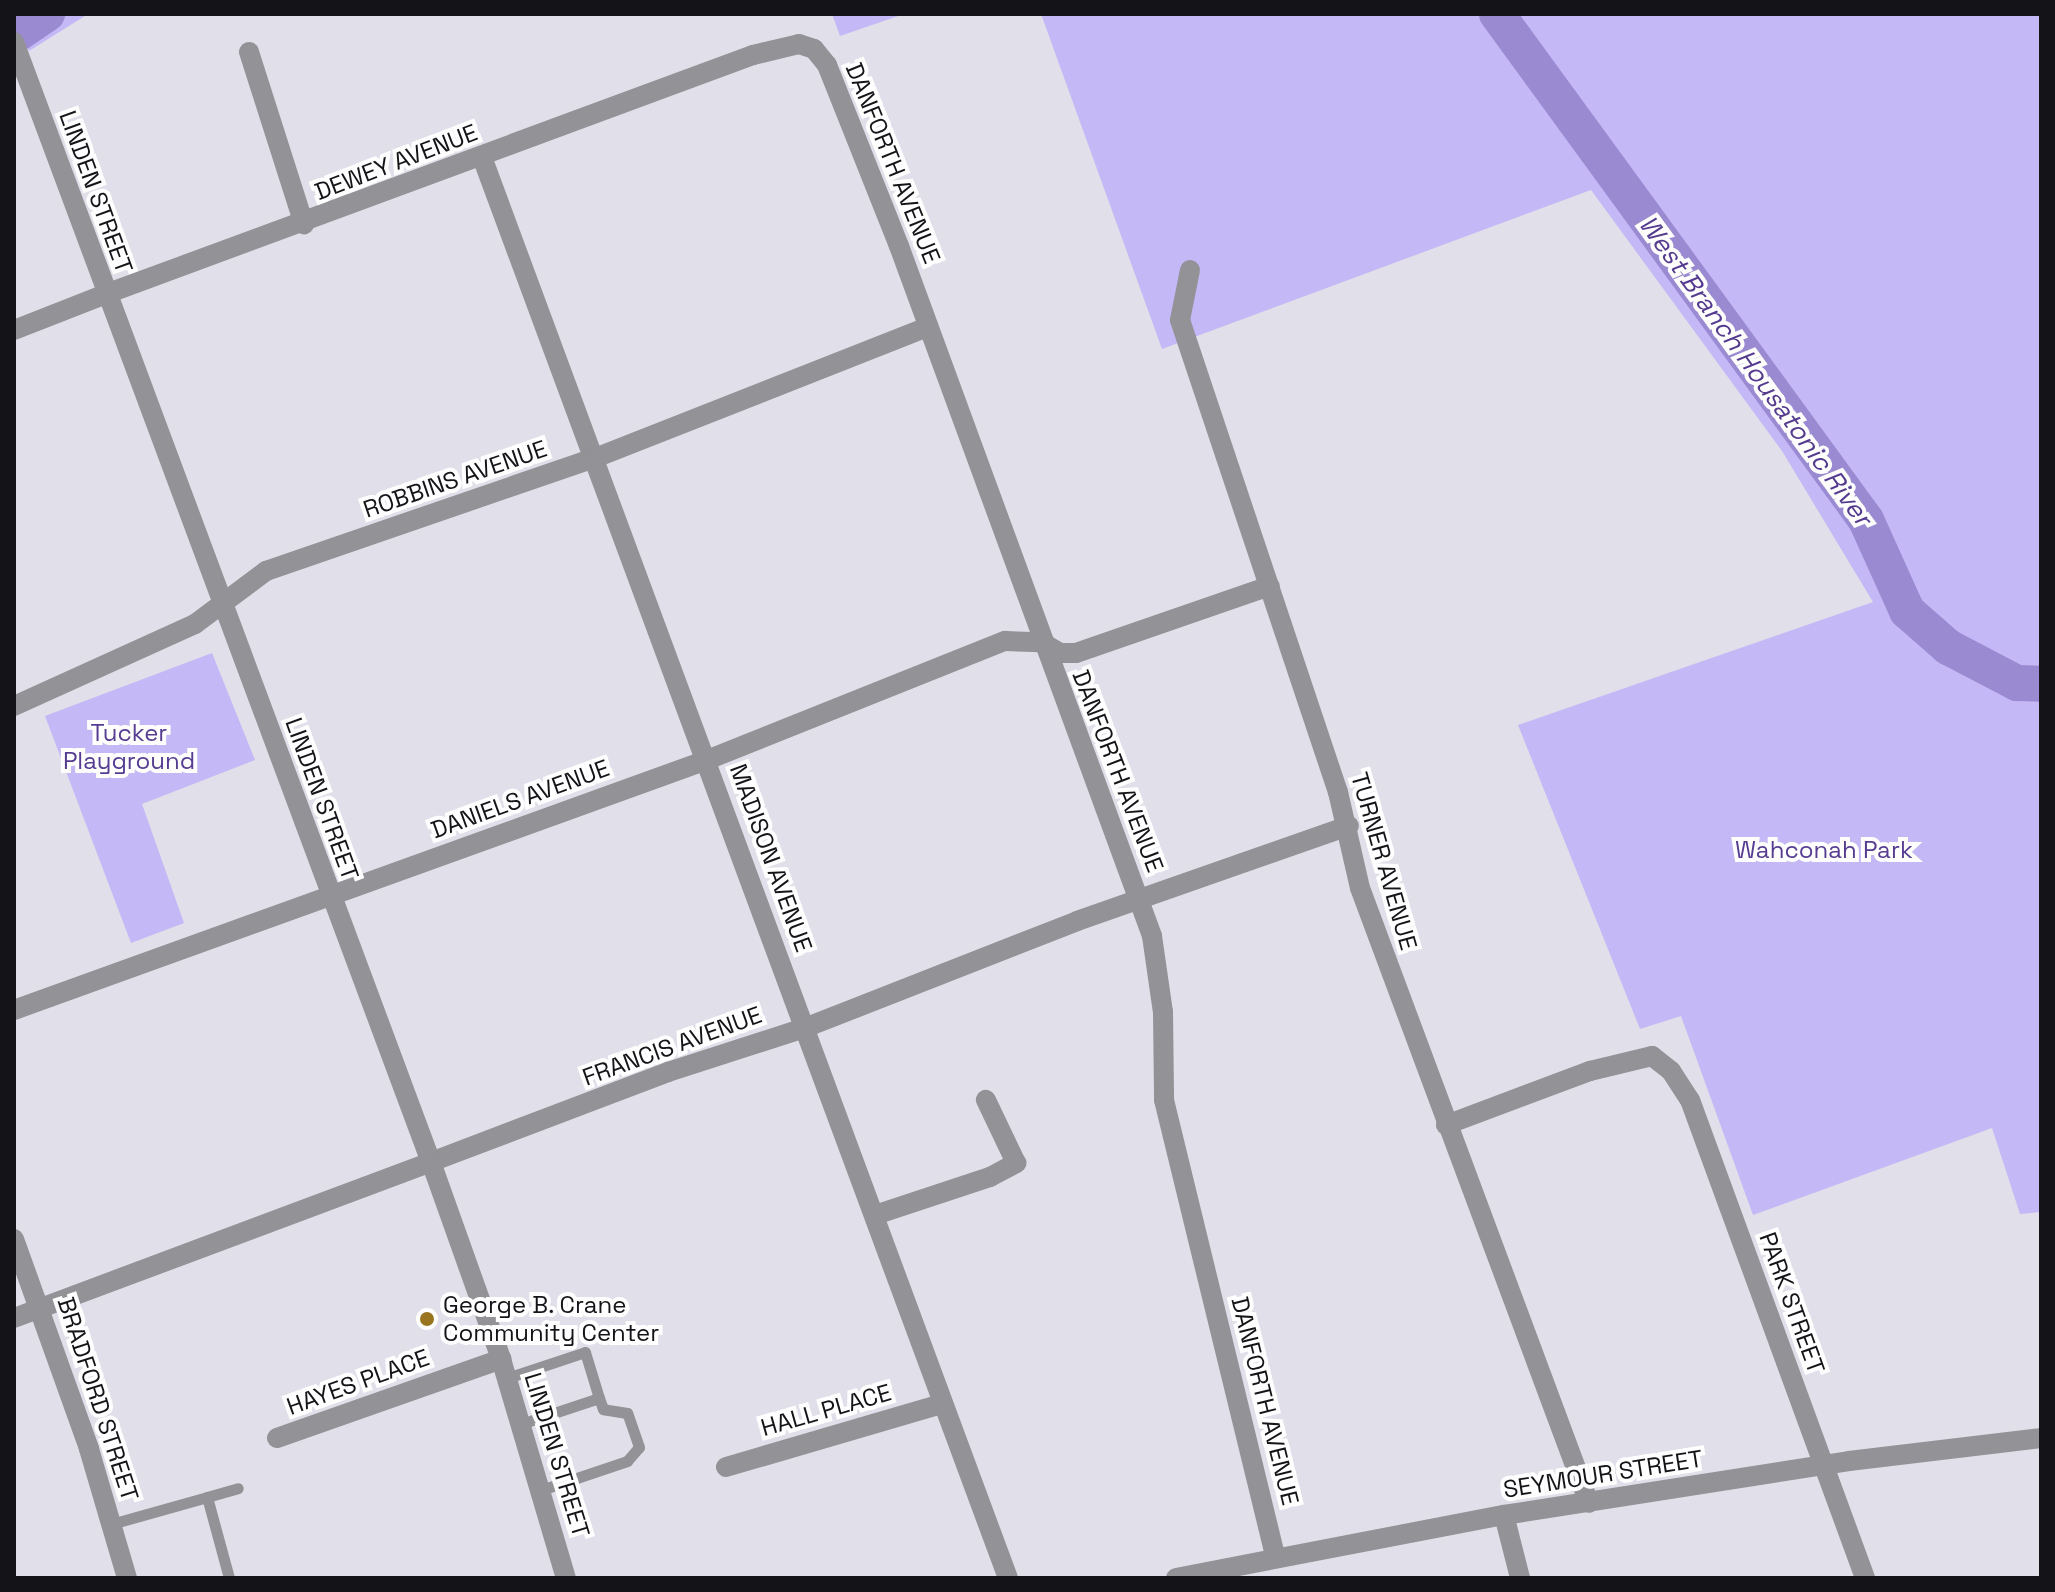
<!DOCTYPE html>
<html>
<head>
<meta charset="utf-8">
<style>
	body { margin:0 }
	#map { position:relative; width:2055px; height:1592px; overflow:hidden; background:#e1dfea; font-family:"Space Grotesk",sans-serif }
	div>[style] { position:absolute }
	.green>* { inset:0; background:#c5b8f6 }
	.river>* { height:36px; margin:-18px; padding:0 18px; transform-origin:18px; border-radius:18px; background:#9a8ad1 }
	.service>* { height:11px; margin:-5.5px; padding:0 5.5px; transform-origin:5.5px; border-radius:5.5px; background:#939296 }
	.minor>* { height:20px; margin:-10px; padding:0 10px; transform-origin:10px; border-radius:10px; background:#939296 }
	.tertiary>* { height:20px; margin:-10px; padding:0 10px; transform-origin:10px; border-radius:10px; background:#939296 }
	.dots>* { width:22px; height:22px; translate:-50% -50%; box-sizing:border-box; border:4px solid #fff; border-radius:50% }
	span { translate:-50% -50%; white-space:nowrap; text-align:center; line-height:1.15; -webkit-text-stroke:8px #fff; paint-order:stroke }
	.street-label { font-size:24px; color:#141317 }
	.park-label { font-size:24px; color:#563d92 }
	.poi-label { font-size:24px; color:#141317 }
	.left { translate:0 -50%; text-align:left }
	.water-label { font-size:26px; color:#543b8f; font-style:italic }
	.frame { position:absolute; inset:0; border:16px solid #141317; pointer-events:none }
</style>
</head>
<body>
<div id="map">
	<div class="green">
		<div style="clip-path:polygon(15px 14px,88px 14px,29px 51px)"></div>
		<div style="clip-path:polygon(832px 14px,904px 14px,840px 36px)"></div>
		<div style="clip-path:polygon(1041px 14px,2041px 14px,2041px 1212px,2020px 1214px,1992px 1128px,1753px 1215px,1681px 1016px,1640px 1029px,1518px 725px,1873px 602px,1782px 451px,1591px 190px,1162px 349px)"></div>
		<div style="clip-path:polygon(212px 653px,255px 760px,142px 804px,184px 923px,131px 943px,45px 716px)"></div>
	</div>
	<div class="river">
		<div style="left:1497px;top:14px;width:626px;rotate:53.9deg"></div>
		<div style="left:1866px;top:520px;width:100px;rotate:65.7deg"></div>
		<div style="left:1907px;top:611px;width:55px;rotate:41.3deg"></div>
		<div style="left:1948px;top:647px;width:78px;rotate:27.6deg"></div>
		<div style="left:2017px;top:683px;width:24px;rotate:2deg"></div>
		<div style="left:14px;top:36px;width:40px;rotate:-34deg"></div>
	</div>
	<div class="service">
		<div style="left:507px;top:1378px;width:82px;rotate:-18.4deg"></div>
		<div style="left:585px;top:1352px;width:48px;rotate:73.1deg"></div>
		<div style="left:599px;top:1398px;width:82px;rotate:161.6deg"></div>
		<div style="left:541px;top:1490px;width:91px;rotate:-18.6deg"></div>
		<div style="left:627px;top:1461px;width:18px;rotate:-49deg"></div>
		<div style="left:639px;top:1447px;width:36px;rotate:-109deg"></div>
		<div style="left:627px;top:1413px;width:24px;rotate:-171deg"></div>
		<div style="left:603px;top:1409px;width:12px;rotate:-110deg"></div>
		<div style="left:207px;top:1497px;width:32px;rotate:-16deg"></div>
		<div style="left:111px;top:1524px;width:100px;rotate:-15.7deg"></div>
		<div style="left:207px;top:1497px;width:84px;rotate:74.8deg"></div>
	</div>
	<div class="minor">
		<div style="left:249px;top:52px;width:181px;rotate:72.3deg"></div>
		<div style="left:482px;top:157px;width:1515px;rotate:69.69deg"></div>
		<div style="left:1190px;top:270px;width:51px;rotate:101.3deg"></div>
		<div style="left:1180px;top:320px;width:498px;rotate:71.5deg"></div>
		<div style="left:1338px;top:792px;width:98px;rotate:77.1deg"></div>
		<div style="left:1360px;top:888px;width:656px;rotate:69.58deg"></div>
		<div style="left:106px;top:294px;width:690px;rotate:-20.27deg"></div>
		<div style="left:753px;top:55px;width:47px;rotate:-13.4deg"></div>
		<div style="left:799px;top:44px;width:16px;rotate:18deg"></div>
		<div style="left:814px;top:49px;width:21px;rotate:51deg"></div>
		<div style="left:827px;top:65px;width:195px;rotate:68.3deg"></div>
		<div style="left:899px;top:246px;width:735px;rotate:69.86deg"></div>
		<div style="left:1152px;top:936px;width:77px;rotate:81.8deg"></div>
		<div style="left:1163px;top:1012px;width:88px;rotate:89.3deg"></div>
		<div style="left:1164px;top:1100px;width:471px;rotate:76.3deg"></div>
		<div style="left:14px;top:706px;width:199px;rotate:-24.4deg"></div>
		<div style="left:195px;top:624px;width:89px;rotate:-36.7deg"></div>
		<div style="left:266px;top:571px;width:348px;rotate:-19deg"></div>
		<div style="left:595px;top:458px;width:358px;rotate:-21.5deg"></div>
		<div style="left:14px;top:1010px;width:737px;rotate:-19.84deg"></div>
		<div style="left:707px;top:760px;width:321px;rotate:-21.8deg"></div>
		<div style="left:1005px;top:641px;width:36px;rotate:2deg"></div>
		<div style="left:1041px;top:642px;width:22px;rotate:30deg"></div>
		<div style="left:1060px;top:653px;width:16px"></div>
		<div style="left:1076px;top:653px;width:205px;rotate:-19.1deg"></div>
		<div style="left:1446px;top:1125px;width:154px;rotate:-20.6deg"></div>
		<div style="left:1590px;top:1071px;width:64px;rotate:-13.6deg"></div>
		<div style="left:1652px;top:1056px;width:24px;rotate:38deg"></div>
		<div style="left:1671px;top:1071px;width:35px;rotate:57deg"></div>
		<div style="left:1690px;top:1100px;width:509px;rotate:69.89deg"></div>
		<div style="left:431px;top:1162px;width:254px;rotate:-20.8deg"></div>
		<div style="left:668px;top:1072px;width:146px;rotate:-17.9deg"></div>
		<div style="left:807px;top:1027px;width:290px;rotate:-21.4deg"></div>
		<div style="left:1077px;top:921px;width:288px;rotate:-19.3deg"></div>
		<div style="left:875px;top:1215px;width:121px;rotate:-18.3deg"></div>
		<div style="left:990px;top:1177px;width:30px;rotate:-28deg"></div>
		<div style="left:1016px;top:1163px;width:70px;rotate:-115.5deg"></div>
		<div style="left:14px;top:1239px;width:223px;rotate:70.3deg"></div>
		<div style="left:89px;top:1449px;width:134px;rotate:73.6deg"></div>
		<div style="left:277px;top:1438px;width:238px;rotate:-19.4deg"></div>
		<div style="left:726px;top:1467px;width:224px;rotate:-16.3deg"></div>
		<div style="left:1504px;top:1515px;width:65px;rotate:75.7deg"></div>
	</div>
	<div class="tertiary">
		<div style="left:14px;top:42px;width:1195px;rotate:69.58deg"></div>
		<div style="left:431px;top:1162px;width:209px;rotate:70.4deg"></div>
		<div style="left:501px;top:1359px;width:228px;rotate:73.5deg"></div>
		<div style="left:14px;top:330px;width:99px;rotate:-21.4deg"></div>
		<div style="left:14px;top:1318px;width:445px;rotate:-20.5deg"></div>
		<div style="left:1176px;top:1578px;width:334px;rotate:-10.9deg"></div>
		<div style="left:1504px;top:1515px;width:349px;rotate:-8.9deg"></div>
		<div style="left:1849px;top:1461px;width:193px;rotate:-6.8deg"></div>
	</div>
	<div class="dots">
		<div style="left:427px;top:1319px;background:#99751f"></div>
	</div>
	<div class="street-label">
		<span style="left:396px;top:162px;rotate:-21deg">DEWEY AVENUE</span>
		<span style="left:893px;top:163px;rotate:68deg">DANFORTH AVENUE</span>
		<span style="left:96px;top:192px;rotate:70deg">LINDEN STREET</span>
		<span style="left:455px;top:479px;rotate:-19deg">ROBBINS AVENUE</span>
		<span style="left:1118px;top:771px;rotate:69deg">DANFORTH AVENUE</span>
		<span style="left:322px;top:799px;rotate:70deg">LINDEN STREET</span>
		<span style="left:520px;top:799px;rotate:-20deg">DANIELS AVENUE</span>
		<span style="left:771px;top:858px;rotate:70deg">MADISON AVENUE</span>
		<span style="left:1384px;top:861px;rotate:74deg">TURNER AVENUE</span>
		<span style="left:672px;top:1046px;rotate:-20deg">FRANCIS AVENUE</span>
		<span style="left:1792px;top:1303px;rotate:70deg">PARK STREET</span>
		<span style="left:358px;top:1382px;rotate:-20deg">HAYES PLACE</span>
		<span style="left:98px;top:1399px;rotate:72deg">BRADFORD STREET</span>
		<span style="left:1265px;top:1401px;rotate:76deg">DANFORTH AVENUE</span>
		<span style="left:826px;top:1410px;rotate:-16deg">HALL PLACE</span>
		<span style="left:557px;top:1455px;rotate:73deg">LINDEN STREET</span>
		<span style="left:1603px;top:1474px;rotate:-9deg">SEYMOUR STREET</span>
	</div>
	<div class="park-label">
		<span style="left:129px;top:747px">Tucker<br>Playground</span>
		<span style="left:1824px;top:850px">Wahconah Park</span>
	</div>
	<div class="poi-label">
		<span class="left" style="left:443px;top:1319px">George B. Crane<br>Community Center</span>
	</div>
	<div class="water-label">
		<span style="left:1755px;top:371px;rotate:54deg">West Branch Housatonic River</span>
	</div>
	<div class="frame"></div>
</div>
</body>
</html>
